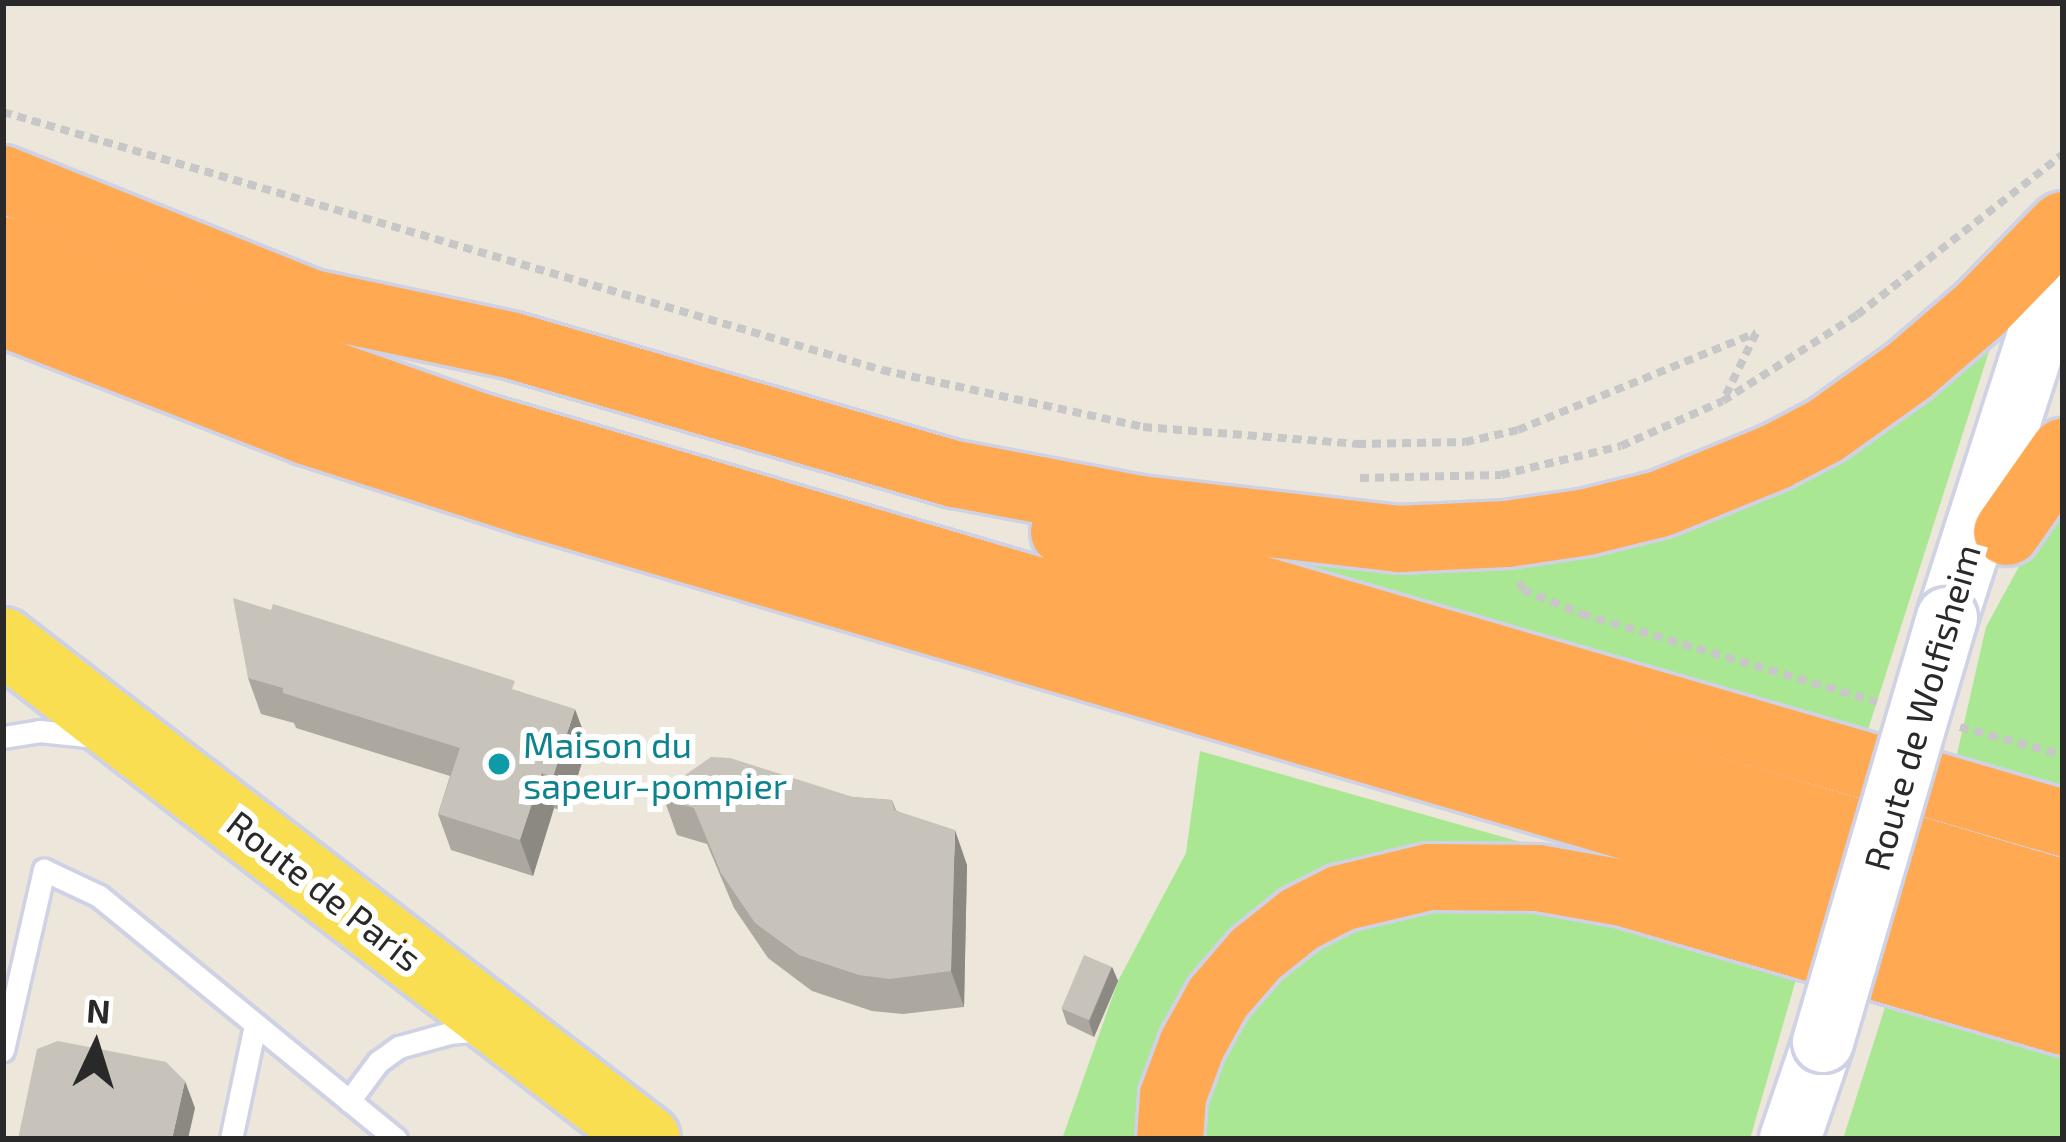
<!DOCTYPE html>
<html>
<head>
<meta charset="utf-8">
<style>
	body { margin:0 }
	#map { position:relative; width:2066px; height:1142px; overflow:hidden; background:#ede6da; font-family:"Exo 2",sans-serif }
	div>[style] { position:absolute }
	.green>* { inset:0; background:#aae792 }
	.path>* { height:8px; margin-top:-4px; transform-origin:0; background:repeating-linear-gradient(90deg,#c7c7c7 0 9px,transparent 0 15px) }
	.roads { filter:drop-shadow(3px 0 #cfd2e4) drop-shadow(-3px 0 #cfd2e4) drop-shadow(0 3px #cfd2e4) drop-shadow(0 -3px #cfd2e4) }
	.lane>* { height:21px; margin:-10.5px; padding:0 10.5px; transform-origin:10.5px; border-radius:10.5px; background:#fff }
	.secondary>* { height:60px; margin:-30px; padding:0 30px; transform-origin:30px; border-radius:30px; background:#fff }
	.primary>* { height:66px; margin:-33px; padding:0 33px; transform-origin:33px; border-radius:33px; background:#fade52 }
	.highway>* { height:66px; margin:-33px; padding:0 33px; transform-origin:33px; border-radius:33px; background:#ffa953 }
	.bridges { filter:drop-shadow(3px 0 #cfd2e4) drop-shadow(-3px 0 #cfd2e4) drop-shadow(0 3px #cfd2e4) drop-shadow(0 -3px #cfd2e4) }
	.secondary-bridge>* { height:60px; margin:-30px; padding:0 30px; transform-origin:30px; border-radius:30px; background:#fff }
	.wall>* { inset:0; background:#aca8a0 }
	.shaded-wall>* { inset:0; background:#8c8882 }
	.building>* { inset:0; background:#c8c3ba; transform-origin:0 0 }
	.dots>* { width:33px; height:33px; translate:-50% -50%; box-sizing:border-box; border:6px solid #fff; border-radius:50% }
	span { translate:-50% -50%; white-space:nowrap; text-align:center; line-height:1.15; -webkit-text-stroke:12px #fff; paint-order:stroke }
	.street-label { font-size:36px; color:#292929 }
	.culture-label { font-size:36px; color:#0d838f }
	.left { translate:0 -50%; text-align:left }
	.frame { position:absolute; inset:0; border:6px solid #292929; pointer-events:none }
	.north { position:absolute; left:36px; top:986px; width:120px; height:120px; -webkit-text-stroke:9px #fff; paint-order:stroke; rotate:4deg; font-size:33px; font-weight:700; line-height:48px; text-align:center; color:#292929 }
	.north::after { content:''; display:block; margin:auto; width:42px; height:54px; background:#292929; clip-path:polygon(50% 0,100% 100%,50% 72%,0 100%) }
</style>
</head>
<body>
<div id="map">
	<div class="green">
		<div style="clip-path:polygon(1992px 342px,1866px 736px,1221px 548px,1442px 553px)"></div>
		<div style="clip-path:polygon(2063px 486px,2063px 799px,1954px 767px,1986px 627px)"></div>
		<div style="clip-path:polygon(1200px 751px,1605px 866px,1344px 872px,1153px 1139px,1062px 1139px,1118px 981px,1186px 853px)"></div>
		<div style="clip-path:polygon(1438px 904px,1515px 904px,1596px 917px,1797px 976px,1750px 1139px,1196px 1139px,1206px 1084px,1250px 998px,1333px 932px)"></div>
		<div style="clip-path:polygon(1887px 1001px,2063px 1053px,2063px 1139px,1843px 1139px)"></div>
	</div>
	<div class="path">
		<div style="left:3px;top:112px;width:916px;rotate:16.36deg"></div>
		<div style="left:882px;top:370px;width:267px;rotate:12.3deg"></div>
		<div style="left:1143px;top:427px;width:215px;rotate:4.5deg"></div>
		<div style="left:1357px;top:444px;width:108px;rotate:-1.1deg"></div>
		<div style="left:1465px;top:442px;width:54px;rotate:-12.8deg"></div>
		<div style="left:1518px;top:430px;width:257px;rotate:-22.2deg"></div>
		<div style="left:1756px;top:333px;width:76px;rotate:115.9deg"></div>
		<div style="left:1360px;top:478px;width:141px;rotate:-1.2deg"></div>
		<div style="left:1501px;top:475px;width:123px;rotate:-13.6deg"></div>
		<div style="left:1621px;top:446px;width:111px;rotate:-23.8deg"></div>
		<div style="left:1723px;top:401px;width:159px;rotate:-32.7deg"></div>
		<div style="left:1857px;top:315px;width:261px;rotate:-38deg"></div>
		<div style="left:1519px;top:582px;width:9px;rotate:63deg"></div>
		<div style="left:1523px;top:590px;width:64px;rotate:22.1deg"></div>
		<div style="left:1582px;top:614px;width:308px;rotate:16.6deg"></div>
		<div style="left:1960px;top:727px;width:107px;rotate:15.2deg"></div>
	</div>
	<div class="roads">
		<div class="lane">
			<div style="left:3px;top:737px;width:36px;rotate:-9deg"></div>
			<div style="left:39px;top:731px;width:58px;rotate:5.9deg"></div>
			<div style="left:3px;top:1050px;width:185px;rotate:-77.2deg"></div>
			<div style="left:44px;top:870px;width:61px;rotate:25.3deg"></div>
			<div style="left:99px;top:896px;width:384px;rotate:39.3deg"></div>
			<div style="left:349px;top:1101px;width:49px;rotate:-53.4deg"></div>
			<div style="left:378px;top:1062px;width:26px;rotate:-36deg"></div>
			<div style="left:399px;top:1047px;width:52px;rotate:-15.6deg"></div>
			<div style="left:449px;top:1033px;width:35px;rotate:-5deg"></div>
			<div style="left:231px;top:1139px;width:116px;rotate:-78.1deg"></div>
		</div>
		<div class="secondary">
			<div style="left:1947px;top:618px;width:298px;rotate:-72.2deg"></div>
			<div style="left:2038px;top:334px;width:61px;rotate:-65.9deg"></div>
			<div style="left:1790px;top:1139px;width:102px;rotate:-71.2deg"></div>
		</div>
		<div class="primary">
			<div style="left:3px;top:641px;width:814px;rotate:37.71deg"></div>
		</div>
		<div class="highway">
			<div style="left:3px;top:179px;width:333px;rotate:21.9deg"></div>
			<div style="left:312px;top:303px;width:202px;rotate:12deg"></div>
			<div style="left:510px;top:345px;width:463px;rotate:16.2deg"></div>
			<div style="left:955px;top:474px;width:188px;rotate:10.7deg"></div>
			<div style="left:1140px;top:509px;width:261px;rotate:6.6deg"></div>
			<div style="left:1399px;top:539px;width:108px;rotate:-2.7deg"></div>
			<div style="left:1507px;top:534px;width:81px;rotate:-8.5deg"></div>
			<div style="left:1587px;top:522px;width:75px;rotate:-13.9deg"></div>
			<div style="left:1660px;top:504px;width:124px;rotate:-22.2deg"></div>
			<div style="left:1775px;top:457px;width:56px;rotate:-27.5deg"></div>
			<div style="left:1825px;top:431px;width:103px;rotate:-35.5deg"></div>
			<div style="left:1909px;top:371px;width:95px;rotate:-40.7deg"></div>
			<div style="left:1981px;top:309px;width:117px;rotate:-45.7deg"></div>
			<div style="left:3px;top:250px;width:205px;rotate:21.8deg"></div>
			<div style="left:193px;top:326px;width:306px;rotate:19.3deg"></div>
			<div style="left:482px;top:427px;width:1648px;rotate:16.42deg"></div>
			<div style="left:3px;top:313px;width:327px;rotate:21.3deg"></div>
			<div style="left:308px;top:432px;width:229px;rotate:17.8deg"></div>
			<div style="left:526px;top:502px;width:1602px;rotate:16.42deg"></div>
			<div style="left:1064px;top:532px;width:1041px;rotate:16.24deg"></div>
			<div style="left:2007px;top:532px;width:98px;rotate:-55deg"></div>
			<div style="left:1170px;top:1139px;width:43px;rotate:-86deg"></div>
			<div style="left:1173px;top:1096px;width:54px;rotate:-69.6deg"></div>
			<div style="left:1192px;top:1045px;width:54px;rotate:-61deg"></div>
			<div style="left:1218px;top:998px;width:58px;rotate:-49.2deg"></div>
			<div style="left:1256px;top:954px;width:56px;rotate:-38.5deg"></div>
			<div style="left:1300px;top:919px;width:46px;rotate:-27.1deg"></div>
			<div style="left:1341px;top:898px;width:90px;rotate:-13.4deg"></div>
			<div style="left:1429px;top:877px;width:109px;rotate:0.5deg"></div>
			<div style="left:1538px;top:878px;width:86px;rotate:10deg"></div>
			<div style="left:1623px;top:893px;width:459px;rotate:16.3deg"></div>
		</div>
	</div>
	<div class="bridges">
		<div class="secondary-bridge">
			<div style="left:1823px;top:1042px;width:442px;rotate:-73.7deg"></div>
		</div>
	</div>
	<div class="wall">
		<div style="clip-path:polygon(248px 678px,519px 691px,588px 744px,566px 812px,554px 808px,533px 876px,451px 850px,438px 814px,450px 776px,296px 728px,294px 723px,261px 714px)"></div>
		<div style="clip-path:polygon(853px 797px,892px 800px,896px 810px,967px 865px,964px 1007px,903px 1014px,872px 1011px,812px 991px,768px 958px,734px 908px,707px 844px,677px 835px,664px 799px)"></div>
		<div style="clip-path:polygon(1112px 967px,1118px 981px,1094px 1037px,1067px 1024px,1062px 1009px)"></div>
	</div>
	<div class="shaded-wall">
		<div style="clip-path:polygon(575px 709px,588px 744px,566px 812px,553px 777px)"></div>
		<div style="clip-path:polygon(542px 773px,554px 808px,533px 876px,520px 840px)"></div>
		<div style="clip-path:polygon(955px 830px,967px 865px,964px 1007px,951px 971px)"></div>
		<div style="clip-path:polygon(1112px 967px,1118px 981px,1094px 1037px,1089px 1022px)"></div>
		<div style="clip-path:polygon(185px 1081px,195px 1108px,188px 1139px,172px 1139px)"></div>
	</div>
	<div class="building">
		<div style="clip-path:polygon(233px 598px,271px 610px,273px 604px,343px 626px,515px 681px,512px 689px,575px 709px,553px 777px,542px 773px,520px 840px,438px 814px,460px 748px,283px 693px,283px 688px,248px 678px)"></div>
		<div style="clip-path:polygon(711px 757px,730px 758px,853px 797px,892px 800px,894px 810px,955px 830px,951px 971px,890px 979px,859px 975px,799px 955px,755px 923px,721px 873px,694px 808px,664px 799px,678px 780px)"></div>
		<div style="left:1084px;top:955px;width:30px;height:58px;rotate:23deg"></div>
		<div style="clip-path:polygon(58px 1041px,166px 1062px,185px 1081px,172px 1139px,18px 1139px,37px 1049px)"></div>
	</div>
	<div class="dots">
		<div style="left:499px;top:764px;background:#0f9aa8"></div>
	</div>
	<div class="street-label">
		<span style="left:1921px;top:707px;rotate:-74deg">Route de Wolfisheim</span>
		<span style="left:325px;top:890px;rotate:38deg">Route de Paris</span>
	</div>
	<div class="culture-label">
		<span class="left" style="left:523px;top:764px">Maison du<br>sapeur-pompier</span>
	</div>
	<div class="frame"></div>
	<div class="north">N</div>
</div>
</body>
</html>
